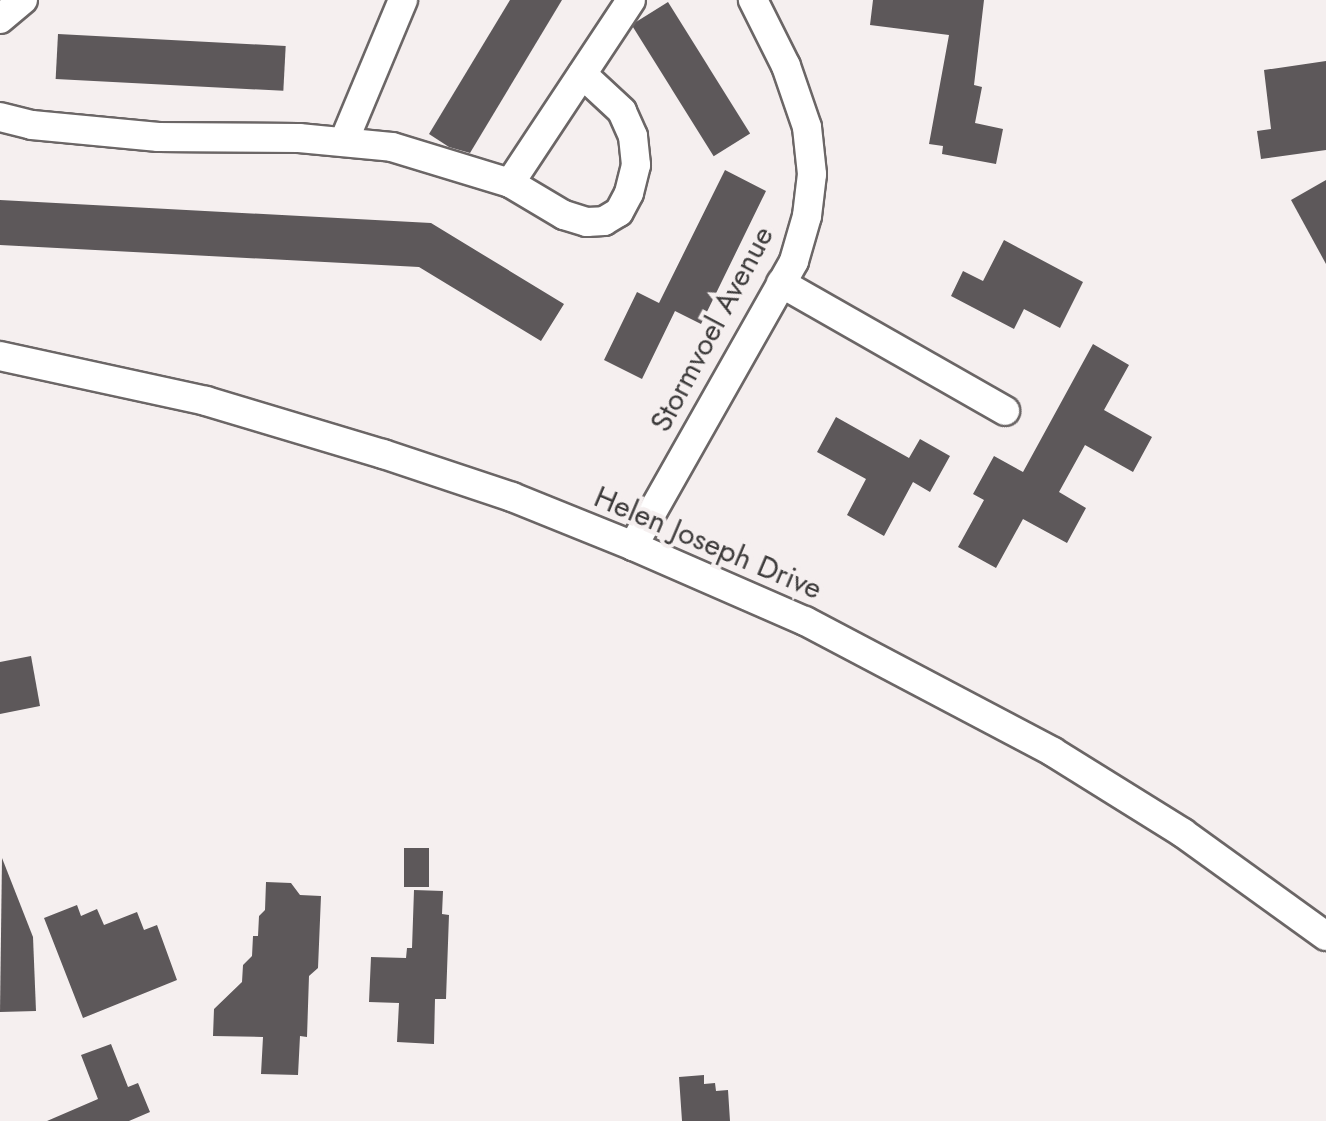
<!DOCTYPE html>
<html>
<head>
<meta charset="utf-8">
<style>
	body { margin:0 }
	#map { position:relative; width:1326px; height:1121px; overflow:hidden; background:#f5efef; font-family:Jost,sans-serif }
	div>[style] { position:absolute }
	.building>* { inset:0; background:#5d585a; transform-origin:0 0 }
	.roads { filter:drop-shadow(2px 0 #6b6666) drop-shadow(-2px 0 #6b6666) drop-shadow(0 2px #6b6666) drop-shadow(0 -2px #6b6666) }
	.minor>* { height:28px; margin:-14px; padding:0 14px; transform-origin:14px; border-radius:14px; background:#fff }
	span { translate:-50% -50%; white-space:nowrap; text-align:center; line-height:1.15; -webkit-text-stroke:8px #f5efef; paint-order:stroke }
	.street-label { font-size:30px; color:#3c3a3a }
</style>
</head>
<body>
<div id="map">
	<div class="building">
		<div style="clip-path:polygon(510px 0,562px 0,470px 153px,449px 147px,429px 134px)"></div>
		<div style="clip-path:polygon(873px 0,984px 0,974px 85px,982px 87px,975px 123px,1003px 129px,996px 164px,942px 154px,943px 146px,929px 144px,949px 35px,870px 25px)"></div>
		<div style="left:668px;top:2px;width:155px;height:43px;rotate:58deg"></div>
		<div style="left:58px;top:34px;width:228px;height:45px;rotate:3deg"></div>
		<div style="clip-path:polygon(1326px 61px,1326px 150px,1261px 159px,1257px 131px,1271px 129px,1264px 70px)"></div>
		<div style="clip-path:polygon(725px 170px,766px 191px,701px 324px,675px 311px,642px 379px,604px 360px,637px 292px,659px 303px)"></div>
		<div style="clip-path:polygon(1326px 180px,1326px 264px,1291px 200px)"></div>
		<div style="clip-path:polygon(0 200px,431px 223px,564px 304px,541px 341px,419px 267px,0 245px)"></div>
		<div style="clip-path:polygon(1004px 240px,1083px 282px,1060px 328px,1024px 309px,1014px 329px,951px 296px,963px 271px,983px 281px)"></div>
		<div style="clip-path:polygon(1093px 344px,1129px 365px,1104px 410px,1152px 437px,1133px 472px,1085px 445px,1059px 492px,1086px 508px,1067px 543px,1023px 519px,996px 568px,958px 547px,984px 500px,973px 494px,994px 456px,1023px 472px)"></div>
		<div style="clip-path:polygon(836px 417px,909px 458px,920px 439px,950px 456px,930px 492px,913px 482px,884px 536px,847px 515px,866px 479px,817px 452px)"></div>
		<div style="clip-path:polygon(31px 656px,40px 706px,0 714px,0 662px)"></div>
		<div style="left:404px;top:848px;width:25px;height:39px"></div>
		<div style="clip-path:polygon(2px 858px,33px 937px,36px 1011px,0 1012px)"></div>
		<div style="clip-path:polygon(266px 882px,291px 883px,300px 895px,321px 896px,318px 968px,309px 976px,307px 1037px,300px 1036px,298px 1075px,261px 1074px,263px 1037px,213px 1036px,214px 1009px,242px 982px,243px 965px,252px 956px,253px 936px,258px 936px,259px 916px,265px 910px)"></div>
		<div style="clip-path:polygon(414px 890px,443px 891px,442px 914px,449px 915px,446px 999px,435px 999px,434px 1044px,397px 1042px,399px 1003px,369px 1002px,371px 957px,406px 958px,407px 948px,412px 948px)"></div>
		<div style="clip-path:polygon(77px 905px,81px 916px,97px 909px,104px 925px,137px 912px,144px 930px,157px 925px,177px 980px,83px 1018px,44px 918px)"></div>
		<div style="clip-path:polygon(111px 1044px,128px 1087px,138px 1083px,150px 1112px,129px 1121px,47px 1121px,98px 1099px,81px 1055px)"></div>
		<div style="clip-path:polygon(704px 1075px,704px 1084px,715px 1083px,716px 1091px,728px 1090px,730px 1121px,682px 1121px,679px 1077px)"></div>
	</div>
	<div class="roads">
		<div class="minor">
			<div style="left:0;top:19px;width:30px;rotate:-40deg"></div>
			<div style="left:0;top:117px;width:33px;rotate:14deg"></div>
			<div style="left:32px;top:125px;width:127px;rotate:5.4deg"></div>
			<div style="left:158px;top:137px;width:141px;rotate:0.4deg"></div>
			<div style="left:299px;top:138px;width:93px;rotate:5.5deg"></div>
			<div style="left:392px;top:147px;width:123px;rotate:17deg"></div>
			<div style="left:510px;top:183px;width:63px;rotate:30.7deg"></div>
			<div style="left:564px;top:215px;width:24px;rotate:17deg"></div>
			<div style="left:587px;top:222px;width:17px;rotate:-3deg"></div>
			<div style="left:604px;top:221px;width:17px;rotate:-31deg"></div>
			<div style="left:619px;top:212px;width:21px;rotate:-62deg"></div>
			<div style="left:629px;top:193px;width:29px;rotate:-76deg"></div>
			<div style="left:636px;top:165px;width:29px;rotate:-96deg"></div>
			<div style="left:633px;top:136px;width:27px;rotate:-114deg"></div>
			<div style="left:622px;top:111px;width:54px;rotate:-137.2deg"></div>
			<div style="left:344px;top:141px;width:153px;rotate:-67.3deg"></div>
			<div style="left:510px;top:183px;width:219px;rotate:-56.5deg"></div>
			<div style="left:781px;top:283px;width:258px;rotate:29.7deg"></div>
			<div style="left:0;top:356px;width:211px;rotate:12.3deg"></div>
			<div style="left:206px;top:401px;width:185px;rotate:16.7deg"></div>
			<div style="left:383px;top:454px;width:136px;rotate:18.4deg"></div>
			<div style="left:512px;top:497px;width:131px;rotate:22deg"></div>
			<div style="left:633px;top:546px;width:188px;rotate:23.6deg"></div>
			<div style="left:805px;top:621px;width:280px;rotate:27.8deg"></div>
			<div style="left:1053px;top:752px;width:153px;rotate:31.9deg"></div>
			<div style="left:1183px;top:833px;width:176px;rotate:35.8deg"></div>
			<div style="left:633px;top:546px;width:327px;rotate:-60.5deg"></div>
			<div style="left:794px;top:261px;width:47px;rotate:-73.9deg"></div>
			<div style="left:807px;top:216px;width:42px;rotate:-83.2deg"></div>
			<div style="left:812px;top:174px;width:47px;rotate:-96.1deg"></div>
			<div style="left:807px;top:127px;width:65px;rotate:-109deg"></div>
			<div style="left:786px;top:66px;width:74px;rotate:-116.6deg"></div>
		</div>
	</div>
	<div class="street-label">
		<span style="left:712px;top:329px;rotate:-62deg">Stormvoel Avenue</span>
		<span style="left:708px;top:543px;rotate:23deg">Helen Joseph Drive</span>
	</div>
</div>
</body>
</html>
